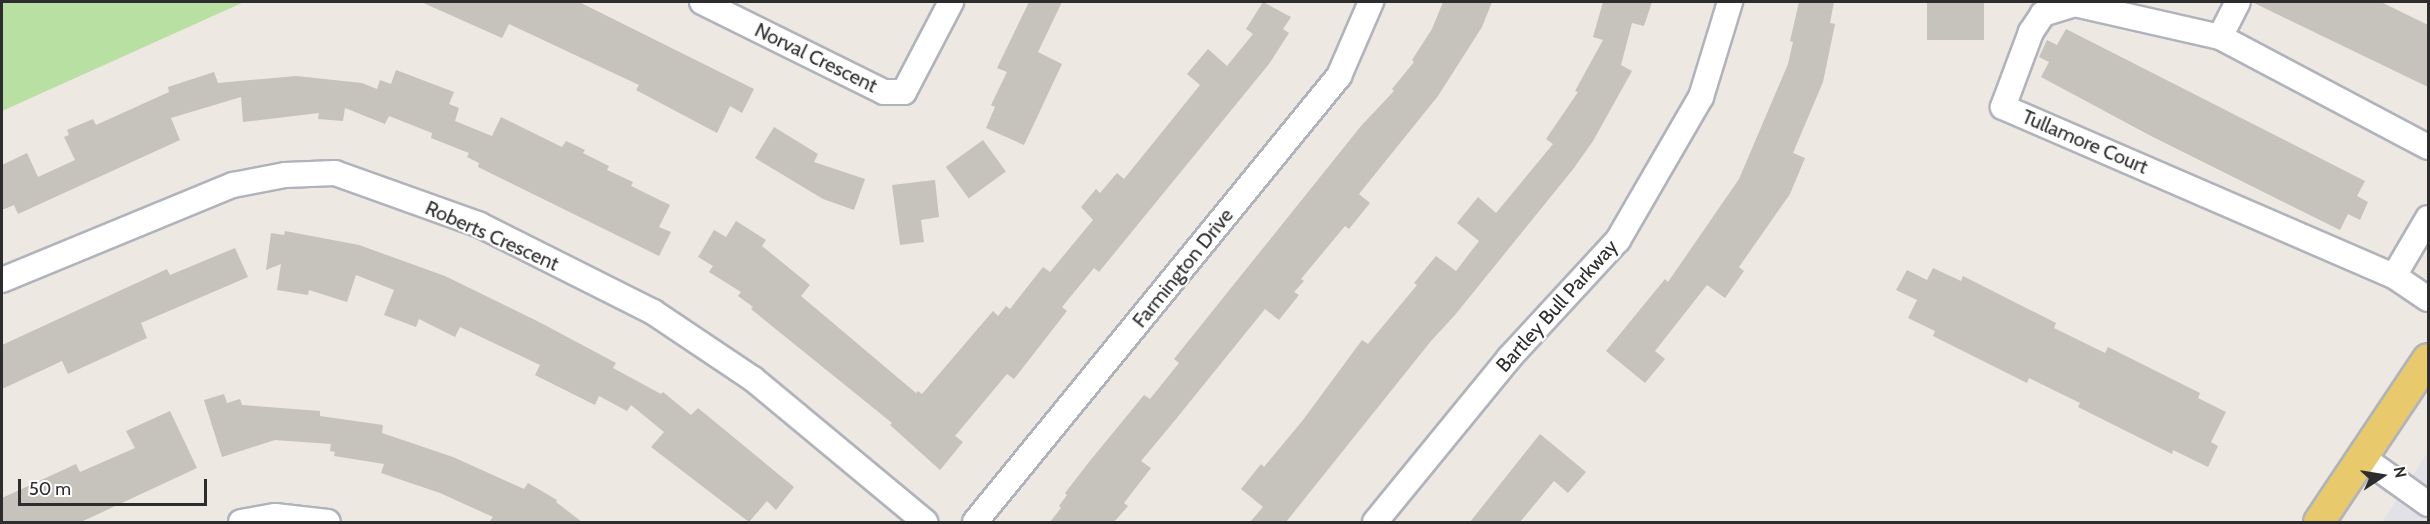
<!DOCTYPE html>
<html>
<head>
<meta charset="utf-8">
<style>
	body { margin:0 }
	#map { position:relative; width:2430px; height:524px; overflow:hidden; background:#ede8e1; font-family:Cabin,sans-serif }
	div>[style] { position:absolute }
	.industrial>* { inset:0; background:#e2e1e7 }
	.green>* { inset:0; background:#b7e0a2 }
	.building>* { inset:0; background:#c6c2bc; transform-origin:0 0 }
	.roads { filter:drop-shadow(2px 0 #b1b3bc) drop-shadow(-2px 0 #b1b3bc) drop-shadow(0 2px #b1b3bc) drop-shadow(0 -2px #b1b3bc) }
	.minor>* { height:24px; margin:-12px; padding:0 12px; transform-origin:12px; border-radius:12px; background:#fff }
	.major>* { height:30px; margin:-15px; padding:0 15px; transform-origin:15px; border-radius:15px; background:#e8ca6c }
	span { translate:-50% -50%; white-space:nowrap; text-align:center; line-height:1.15; -webkit-text-stroke:4.5px #fff; paint-order:stroke }
	.street-label { font-size:20px; color:#2d2d2d }
	.frame { position:absolute; inset:0; border:3px solid #2d2d2d; pointer-events:none }
	.north { position:absolute; left:2352px; top:446px; width:60px; height:60px; -webkit-text-stroke:4px #fff; paint-order:stroke; rotate:78deg; font-size:16px; font-weight:700; line-height:24px; text-align:center; color:#2d2d2d }
	.north::after { content:''; display:block; margin:auto; width:21px; height:27px; background:#2d2d2d; clip-path:polygon(50% 0,100% 100%,50% 72%,0 100%) }
	.scale { position:absolute; left:18px; top:479px; width:189px; height:27px; box-sizing:border-box; border:3px solid #2d2d2d; border-top:0; padding-left:8px; font-size:18px; line-height:21px; white-space:nowrap; color:#2d2d2d; -webkit-text-stroke:4px #fff; paint-order:stroke }
</style>
</head>
<body>
<div id="map">
	<div class="industrial">
		<div style="clip-path:polygon(2428px 452px,2428px 522px,2382px 522px)"></div>
	</div>
	<div class="green">
		<div style="clip-path:polygon(2px 2px,244px 2px,2px 111px)"></div>
	</div>
	<div class="building">
		<div style="clip-path:polygon(421px 2px,579px 2px,754px 89px,742px 113px,730px 106px,717px 133px,636px 90px,639px 85px,509px 24px,502px 38px)"></div>
		<div style="clip-path:polygon(1029px 2px,1062px 2px,1038px 52px,1062px 64px,1024px 145px,986px 128px,995px 107px,991px 105px,1007px 72px,997px 68px)"></div>
		<div style="clip-path:polygon(1263px 2px,1291px 17px,1283px 29px,1289px 33px,1269px 64px,1099px 272px,1094px 268px,1062px 307px,1067px 311px,1014px 379px,1007px 374px,955px 436px,963px 442px,940px 470px,890px 425px,892px 423px,751px 309px,753px 307px,738px 296px,741px 292px,709px 272px,713px 266px,698px 257px,714px 230px,726px 237px,736px 221px,766px 240px,762px 246px,810px 285px,801px 296px,916px 393px,918px 391px,922px 394px,993px 311px,998px 316px,1006px 306px,1010px 309px,1043px 267px,1050px 272px,1093px 220px,1081px 207px,1096px 189px,1100px 193px,1117px 173px,1124px 179px,1200px 85px,1187px 74px,1208px 49px,1227px 66px,1253px 34px,1246px 29px)"></div>
		<div style="clip-path:polygon(1443px 2px,1492px 2px,1482px 27px,1438px 96px,1359px 194px,1370px 203px,1349px 229px,1345px 226px,1301px 279px,1304px 281px,1294px 292px,1299px 295px,1279px 320px,1265px 309px,1176px 419px,1141px 461px,1151px 468px,1124px 503px,1128px 506px,1114px 522px,1050px 522px,1061px 508px,1059px 506px,1067px 495px,1065px 493px,1089px 462px,1144px 395px,1150px 399px,1179px 363px,1174px 359px,1361px 126px,1394px 91px,1392px 89px,1414px 62px,1412px 60px,1432px 29px)"></div>
		<div style="clip-path:polygon(1603px 2px,1652px 2px,1644px 26px,1632px 23px,1621px 65px,1632px 71px,1593px 141px,1574px 168px,1455px 315px,1431px 341px,1286px 522px,1250px 522px,1263px 507px,1241px 489px,1261px 464px,1264px 467px,1303px 420px,1362px 340px,1368px 344px,1417px 285px,1414px 283px,1436px 256px,1456px 271px,1479px 241px,1457px 223px,1478px 197px,1496px 213px,1553px 144px,1546px 139px,1578px 92px,1575px 91px,1603px 40px,1593px 37px)"></div>
		<div style="clip-path:polygon(1799px 2px,1834px 2px,1830px 23px,1835px 24px,1823px 82px,1793px 153px,1805px 158px,1790px 194px,1739px 267px,1744px 271px,1725px 298px,1707px 285px,1655px 351px,1665px 359px,1645px 383px,1606px 351px,1665px 279px,1668px 282px,1739px 179px,1788px 64px,1793px 42px,1790px 41px)"></div>
		<div style="left:1927px;top:2px;width:57px;height:38px"></div>
		<div style="clip-path:polygon(2252px 2px,2381px 2px,2428px 25px,2428px 87px)"></div>
		<div style="clip-path:polygon(2066px 29px,2365px 181px,2357px 196px,2368px 202px,2360px 220px,2348px 214px,2340px 230px,2151px 136px,2041px 77px,2049px 62px,2039px 57px,2047px 40px,2057px 45px)"></div>
		<div style="clip-path:polygon(396px 70px,454px 92px,449px 104px,459px 108px,455px 121px,492px 136px,501px 117px,562px 147px,566px 141px,585px 150px,583px 153px,609px 166px,607px 170px,633px 182px,631px 186px,670px 205px,659px 227px,671px 232px,659px 256px,478px 167px,479px 163px,467px 157px,469px 153px,431px 138px,432px 133px,389px 116px,385px 124px,345px 108px,343px 121px,318px 119px,319px 113px,243px 122px,241px 97px,171px 118px,180px 140px,18px 214px,14px 205px,2px 210px,2px 165px,27px 153px,38px 177px,75px 160px,64px 137px,69px 135px,67px 130px,93px 119px,96px 125px,169px 92px,168px 87px,214px 72px,218px 83px,296px 76px,362px 83px,377px 89px,380px 80px,391px 84px)"></div>
		<div style="clip-path:polygon(774px 127px,818px 154px,814px 162px,865px 179px,854px 210px,823px 199px,755px 158px)"></div>
		<div style="left:983px;top:140px;width:39px;height:46px;rotate:54deg"></div>
		<div style="clip-path:polygon(935px 180px,939px 217px,921px 220px,924px 242px,900px 245px,892px 185px)"></div>
		<div style="clip-path:polygon(285px 231px,359px 245px,445px 276px,541px 323px,616px 363px,613px 368px,661px 394px,663px 392px,691px 415px,698px 408px,794px 487px,776px 510px,767px 501px,749px 522px,651px 447px,664px 432px,631px 405px,627px 411px,599px 396px,595px 405px,535px 375px,540px 365px,460px 327px,455px 337px,419px 319px,416px 327px,384px 315px,394px 290px,356px 275px,347px 302px,309px 290px,308px 295px,277px 290px,281px 264px,266px 270px,271px 233px,284px 235px)"></div>
		<div style="clip-path:polygon(235px 248px,248px 277px,141px 323px,147px 338px,68px 374px,62px 361px,2px 389px,2px 345px,167px 269px,170px 275px)"></div>
		<div style="clip-path:polygon(1933px 268px,1961px 281px,1963px 276px,2056px 323px,2054px 328px,2105px 353px,2108px 347px,2200px 393px,2198px 398px,2226px 412px,2211px 442px,2218px 446px,2208px 467px,2173px 450px,2172px 454px,2078px 407px,2080px 403px,2029px 378px,2027px 383px,1933px 336px,1935px 331px,1908px 318px,1917px 300px,1896px 290px,1907px 270px,1927px 280px)"></div>
		<div style="clip-path:polygon(224px 394px,227px 403px,240px 399px,242px 405px,320px 411px,320px 416px,383px 425px,382px 433px,453px 457px,524px 489px,528px 483px,557px 500px,556px 502px,582px 522px,489px 522px,493px 517px,440px 493px,381px 473px,384px 464px,334px 456px,335px 452px,330px 451px,331px 444px,275px 440px,222px 457px,204px 400px)"></div>
		<div style="clip-path:polygon(170px 411px,197px 468px,81px 522px,2px 522px,2px 498px,76px 464px,80px 472px,135px 448px,126px 431px)"></div>
		<div style="clip-path:polygon(1540px 434px,1586px 472px,1568px 493px,1554px 481px,1520px 522px,1470px 522px)"></div>
	</div>
	<div class="roads">
		<div class="minor">
			<div style="left:702px;top:2px;width:203px;rotate:26.3deg"></div>
			<div style="left:884px;top:92px;width:20px"></div>
			<div style="left:904px;top:92px;width:102px;rotate:-62.4deg"></div>
			<div style="left:2220px;top:37px;width:39px;rotate:-63deg"></div>
			<div style="left:2428px;top:147px;width:235px;rotate:-152.1deg"></div>
			<div style="left:2220px;top:37px;width:149px;rotate:-167.2deg"></div>
			<div style="left:2075px;top:4px;width:34px;rotate:163deg"></div>
			<div style="left:2043px;top:14px;width:22px;rotate:124deg"></div>
			<div style="left:2031px;top:32px;width:80px;rotate:110.5deg"></div>
			<div style="left:2003px;top:107px;width:426px;rotate:23.4deg"></div>
			<div style="left:2394px;top:276px;width:41px;rotate:34.1deg"></div>
			<div style="left:2394px;top:276px;width:67px;rotate:-59.6deg"></div>
			<div style="left:2px;top:280px;width:250px;rotate:-22.4deg"></div>
			<div style="left:233px;top:185px;width:53px;rotate:-10.9deg"></div>
			<div style="left:285px;top:175px;width:50px;rotate:-2.3deg"></div>
			<div style="left:335px;top:173px;width:154px;rotate:19.7deg"></div>
			<div style="left:480px;top:225px;width:194px;rotate:26.7deg"></div>
			<div style="left:653px;top:312px;width:120px;rotate:33.8deg"></div>
			<div style="left:753px;top:379px;width:224px;rotate:39.7deg"></div>
			<div style="left:2362px;top:457px;width:81px;rotate:35.5deg"></div>
			<div style="left:241px;top:522px;width:35px;rotate:-10deg"></div>
			<div style="left:275px;top:516px;width:53px;rotate:6.5deg"></div>
			<div style="left:975px;top:522px;width:576px;rotate:-50.78deg"></div>
			<div style="left:1339px;top:76px;width:81px;rotate:-66.6deg"></div>
			<div style="left:1375px;top:522px;width:212px;rotate:-50.7deg"></div>
			<div style="left:1509px;top:358px;width:161px;rotate:-47.3deg"></div>
			<div style="left:1618px;top:240px;width:165px;rotate:-59.9deg"></div>
			<div style="left:1701px;top:97px;width:99px;rotate:-73deg"></div>
		</div>
		<div class="major">
			<div style="left:2319px;top:522px;width:196px;rotate:-56.2deg"></div>
		</div>
	</div>
	<div class="street-label">
		<span style="left:816px;top:58px;rotate:26deg">Norval Crescent</span>
		<span style="left:2085px;top:142px;rotate:23deg">Tullamore Court</span>
		<span style="left:492px;top:236px;rotate:24deg">Roberts Crescent</span>
		<span style="left:1183px;top:268px;rotate:-51deg">Farmington Drive</span>
		<span style="left:1557px;top:306px;rotate:-48deg">Bartley Bull Parkway</span>
	</div>
	<div class="frame"></div>
	<div class="north">N</div>
	<div class="scale">50 m</div>
</div>
</body>
</html>
